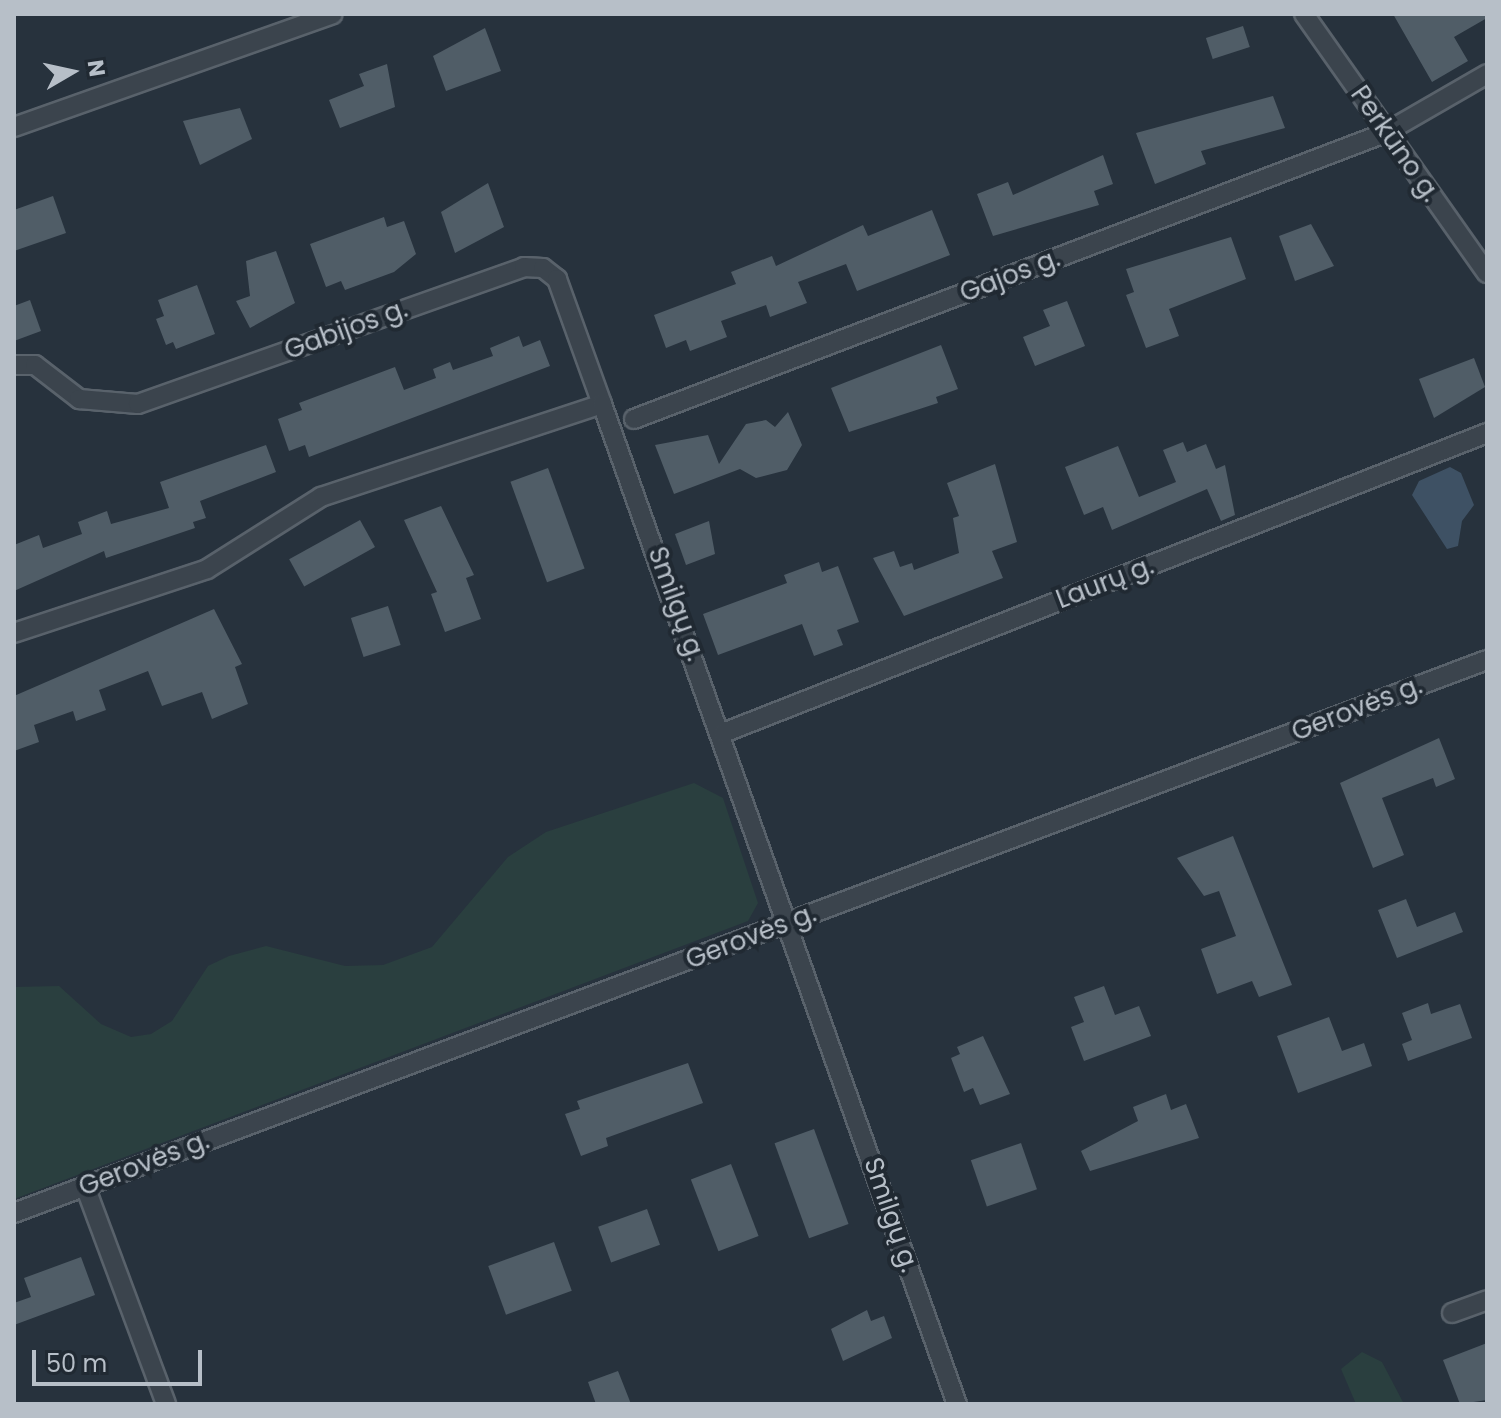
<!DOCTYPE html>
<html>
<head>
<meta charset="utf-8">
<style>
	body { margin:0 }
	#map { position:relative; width:1501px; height:1418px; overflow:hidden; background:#27323d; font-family:Poppins,sans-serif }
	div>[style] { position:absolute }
	.green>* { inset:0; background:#2a3f3f }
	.water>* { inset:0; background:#3e5164 }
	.building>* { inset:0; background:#505d67; transform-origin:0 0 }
	.roads { filter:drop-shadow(2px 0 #59626b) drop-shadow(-2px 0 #59626b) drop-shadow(0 2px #59626b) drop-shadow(0 -2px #59626b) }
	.minor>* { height:18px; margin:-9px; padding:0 9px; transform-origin:9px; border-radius:9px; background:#3b444d }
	span { translate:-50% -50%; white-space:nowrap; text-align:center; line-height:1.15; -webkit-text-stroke:8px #202932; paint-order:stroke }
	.street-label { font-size:26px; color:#b7bfc8 }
	.frame { position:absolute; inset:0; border:16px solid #b7bfc8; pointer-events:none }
	.north { position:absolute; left:32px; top:32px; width:80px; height:80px; -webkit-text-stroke:6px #202932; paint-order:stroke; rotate:81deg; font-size:22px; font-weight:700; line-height:32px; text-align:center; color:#b7bfc8 }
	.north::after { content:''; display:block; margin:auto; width:28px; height:36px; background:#b7bfc8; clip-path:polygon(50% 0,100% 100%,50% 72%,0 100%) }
	.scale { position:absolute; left:32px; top:1350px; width:170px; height:36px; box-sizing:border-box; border:4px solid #b7bfc8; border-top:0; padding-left:10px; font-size:24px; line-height:28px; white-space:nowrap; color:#b7bfc8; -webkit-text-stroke:6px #202932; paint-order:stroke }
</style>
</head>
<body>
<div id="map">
	<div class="green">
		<div style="clip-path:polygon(694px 783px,723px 798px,758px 903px,748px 921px,14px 1199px,14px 987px,59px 986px,101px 1024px,131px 1037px,151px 1034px,172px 1021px,208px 966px,229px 956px,266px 946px,345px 966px,383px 965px,432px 947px,508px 857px,546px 832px)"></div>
		<div style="clip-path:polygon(1362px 1352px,1382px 1362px,1404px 1404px,1356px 1404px,1341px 1369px)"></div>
	</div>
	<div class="water">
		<div style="clip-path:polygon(1450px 467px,1461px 473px,1474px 505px,1462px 521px,1458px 546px,1447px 549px,1412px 495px,1419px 481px)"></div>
	</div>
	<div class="building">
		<div style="clip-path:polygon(1393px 14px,1487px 14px,1487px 18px,1454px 37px,1468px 61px,1432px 82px)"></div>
		<div style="left:1243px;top:26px;width:22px;height:39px;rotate:72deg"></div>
		<div style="clip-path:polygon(485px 28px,501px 71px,446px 91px,433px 56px)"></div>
		<div style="clip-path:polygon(387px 64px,395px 107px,340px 128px,329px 100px,364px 86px,359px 74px)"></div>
		<div style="clip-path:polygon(1273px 96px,1285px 128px,1201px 151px,1206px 164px,1155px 184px,1136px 133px)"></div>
		<div style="clip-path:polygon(240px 108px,252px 139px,200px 165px,183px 121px)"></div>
		<div style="clip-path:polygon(1103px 155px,1113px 184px,1094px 191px,1099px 205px,993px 236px,977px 194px,1008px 182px,1013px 195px)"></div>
		<div style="clip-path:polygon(488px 183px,504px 227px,455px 253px,441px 212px)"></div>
		<div style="clip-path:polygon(53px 196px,66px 233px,14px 251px,14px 210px)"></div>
		<div style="clip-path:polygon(932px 210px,950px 255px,857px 291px,846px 264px,798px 282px,807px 303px,770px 317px,766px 305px,721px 321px,727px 337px,690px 351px,686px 340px,666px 348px,654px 315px,736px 284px,731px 272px,772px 256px,776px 266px,863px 225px,868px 236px)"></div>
		<div style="clip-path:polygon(384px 217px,387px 227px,404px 221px,416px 254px,394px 272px,345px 290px,341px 281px,326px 287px,310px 244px)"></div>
		<div style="clip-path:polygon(1311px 224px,1334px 266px,1295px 281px,1279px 236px)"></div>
		<div style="clip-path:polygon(1231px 237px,1246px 279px,1169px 309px,1179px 336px,1146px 348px,1126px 295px,1134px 292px,1126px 269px)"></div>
		<div style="clip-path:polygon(276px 251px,295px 303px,250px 328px,236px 301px,250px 296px,246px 261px)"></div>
		<div style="clip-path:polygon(197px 285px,215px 334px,176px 349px,173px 342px,166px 345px,156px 319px,164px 316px,158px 300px)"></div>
		<div style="clip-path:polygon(30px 300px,41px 331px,14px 341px,14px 306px)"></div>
		<div style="clip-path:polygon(1067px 301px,1085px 346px,1035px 366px,1023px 337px,1050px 326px,1043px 310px)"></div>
		<div style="clip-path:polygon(519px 336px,523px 347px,540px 340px,550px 366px,309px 457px,305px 445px,289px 451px,278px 419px,302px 410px,299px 403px,395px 367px,404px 390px,436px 378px,433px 369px,450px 362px,453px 370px,493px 356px,490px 348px)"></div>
		<div style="clip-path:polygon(941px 345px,958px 389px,936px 397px,938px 403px,849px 432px,831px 388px)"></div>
		<div style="clip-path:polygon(1474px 358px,1485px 387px,1434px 418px,1419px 379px)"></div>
		<div style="clip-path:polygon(788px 412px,802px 445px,787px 470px,756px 478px,740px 469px,674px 494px,655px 445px,708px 435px,719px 464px,746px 424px,766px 420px,775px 427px)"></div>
		<div style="clip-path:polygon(1183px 442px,1187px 452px,1206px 444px,1216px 469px,1225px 465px,1235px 515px,1221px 521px,1207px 489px,1112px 530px,1103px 507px,1084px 515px,1065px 467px,1118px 446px,1139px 497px,1176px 482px,1163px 450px)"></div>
		<div style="clip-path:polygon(266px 445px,276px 472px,200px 501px,206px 518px,193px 522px,195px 528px,106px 558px,104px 551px,14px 591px,14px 545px,39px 535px,43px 548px,82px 534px,78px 522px,107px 511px,111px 524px,169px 508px,160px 482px)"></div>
		<div style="clip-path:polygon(995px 464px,1017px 542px,992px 551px,1003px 578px,904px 616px,873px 558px,894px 551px,900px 567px,912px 563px,914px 570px,959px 553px,953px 518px,959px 516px,947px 483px)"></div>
		<div style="left:548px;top:468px;width:107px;height:40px;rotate:70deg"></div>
		<div style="clip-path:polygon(441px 506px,474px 575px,466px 578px,481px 619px,445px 632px,431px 594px,437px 592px,404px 520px)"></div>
		<div style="left:360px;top:520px;width:31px;height:81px;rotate:61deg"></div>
		<div style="clip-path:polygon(709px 521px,715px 554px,686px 565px,675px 534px)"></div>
		<div style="clip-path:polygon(819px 562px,822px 572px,838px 566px,859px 622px,837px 630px,843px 645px,814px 656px,802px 624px,718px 655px,703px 614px,787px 583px,784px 575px)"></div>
		<div style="left:388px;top:606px;width:41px;height:39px;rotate:72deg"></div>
		<div style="clip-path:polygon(214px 609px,242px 664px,235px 667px,248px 704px,212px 719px,202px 692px,162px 706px,148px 671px,99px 690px,106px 710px,76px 721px,73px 711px,34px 725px,39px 742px,14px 751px,14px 696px)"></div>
		<div style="clip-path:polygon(1439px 738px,1455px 779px,1436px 787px,1433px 778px,1382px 798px,1404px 855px,1373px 868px,1340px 783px)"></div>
		<div style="clip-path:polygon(1233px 836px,1292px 985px,1259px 997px,1252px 981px,1217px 994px,1201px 949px,1236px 936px,1219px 891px,1204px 896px,1177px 858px)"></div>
		<div style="clip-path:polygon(1406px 899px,1417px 927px,1455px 912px,1463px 932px,1397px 958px,1378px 910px)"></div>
		<div style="clip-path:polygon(1104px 986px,1115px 1015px,1139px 1006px,1151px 1036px,1084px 1061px,1071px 1027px,1084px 1022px,1074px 997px)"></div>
		<div style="clip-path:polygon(1428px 1003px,1431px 1014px,1460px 1004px,1472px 1038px,1408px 1061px,1402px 1044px,1412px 1040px,1402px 1013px)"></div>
		<div style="clip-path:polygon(1329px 1017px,1342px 1051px,1364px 1043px,1372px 1066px,1298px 1093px,1277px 1036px)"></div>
		<div style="clip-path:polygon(983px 1036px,1010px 1094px,980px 1105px,973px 1088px,964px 1092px,951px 1058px,960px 1054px,957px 1047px)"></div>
		<div style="clip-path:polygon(688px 1063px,703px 1103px,606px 1138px,608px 1146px,581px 1156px,565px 1114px,580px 1109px,577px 1101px)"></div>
		<div style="clip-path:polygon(1166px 1094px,1171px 1110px,1186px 1104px,1199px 1138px,1090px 1171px,1081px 1151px,1138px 1121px,1133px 1107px)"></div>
		<div style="left:814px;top:1129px;width:101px;height:42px;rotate:70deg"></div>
		<div style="left:1021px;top:1143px;width:49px;height:53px;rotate:71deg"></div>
		<div style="left:731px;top:1164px;width:77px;height:43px;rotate:69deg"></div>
		<div style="left:647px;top:1209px;width:38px;height:52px;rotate:70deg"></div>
		<div style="left:554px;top:1242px;width:52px;height:70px;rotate:70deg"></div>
		<div style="clip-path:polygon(81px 1257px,95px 1295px,14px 1325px,14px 1303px,31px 1297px,24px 1278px)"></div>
		<div style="clip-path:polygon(867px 1310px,871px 1321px,884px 1316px,892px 1338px,843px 1361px,831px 1329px)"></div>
		<div style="clip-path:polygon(1487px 1343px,1487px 1400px,1460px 1404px,1443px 1360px)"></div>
		<div style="clip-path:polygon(618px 1371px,631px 1404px,596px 1404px,588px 1382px)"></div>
	</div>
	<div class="roads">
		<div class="minor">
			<div style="left:1304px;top:14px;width:317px;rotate:54.8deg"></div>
			<div style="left:14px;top:127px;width:338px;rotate:-19.5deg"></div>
			<div style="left:14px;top:365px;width:21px"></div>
			<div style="left:35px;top:365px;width:56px;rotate:37.7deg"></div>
			<div style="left:79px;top:399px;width:59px;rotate:4.8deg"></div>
			<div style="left:138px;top:404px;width:410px;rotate:-19.5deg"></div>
			<div style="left:524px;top:267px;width:19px;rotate:3deg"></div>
			<div style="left:543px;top:268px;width:18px;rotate:38deg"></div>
			<div style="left:557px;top:279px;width:133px;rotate:70.2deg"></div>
			<div style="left:634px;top:419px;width:804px;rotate:-20.85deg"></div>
			<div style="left:1385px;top:133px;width:118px;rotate:-30deg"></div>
			<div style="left:14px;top:633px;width:203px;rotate:-18.3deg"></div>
			<div style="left:207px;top:569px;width:135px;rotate:-32.3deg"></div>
			<div style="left:321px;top:497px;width:296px;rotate:-18.3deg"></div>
			<div style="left:602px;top:404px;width:1061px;rotate:70.46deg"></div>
			<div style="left:723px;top:733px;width:821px;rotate:-21.44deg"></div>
			<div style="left:85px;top:1186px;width:233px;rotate:69.6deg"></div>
			<div style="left:14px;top:1213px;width:1573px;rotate:-20.58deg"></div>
			<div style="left:1452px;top:1313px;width:37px;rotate:-20deg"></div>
		</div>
	</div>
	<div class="street-label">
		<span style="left:1395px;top:144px;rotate:55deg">Perkūno g.</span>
		<span style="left:1010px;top:276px;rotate:-21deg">Gajos g.</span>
		<span style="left:346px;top:330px;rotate:-20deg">Gabijos g.</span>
		<span style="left:1105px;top:583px;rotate:-21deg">Laurų g.</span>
		<span style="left:676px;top:604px;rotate:70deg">Smilgų g.</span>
		<span style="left:1357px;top:709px;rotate:-21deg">Gerovės g.</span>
		<span style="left:751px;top:937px;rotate:-21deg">Gerovės g.</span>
		<span style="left:144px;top:1164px;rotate:-21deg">Gerovės g.</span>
		<span style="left:891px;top:1215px;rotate:71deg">Smilgų g.</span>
	</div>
	<div class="frame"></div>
	<div class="north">N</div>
	<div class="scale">50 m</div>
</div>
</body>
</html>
